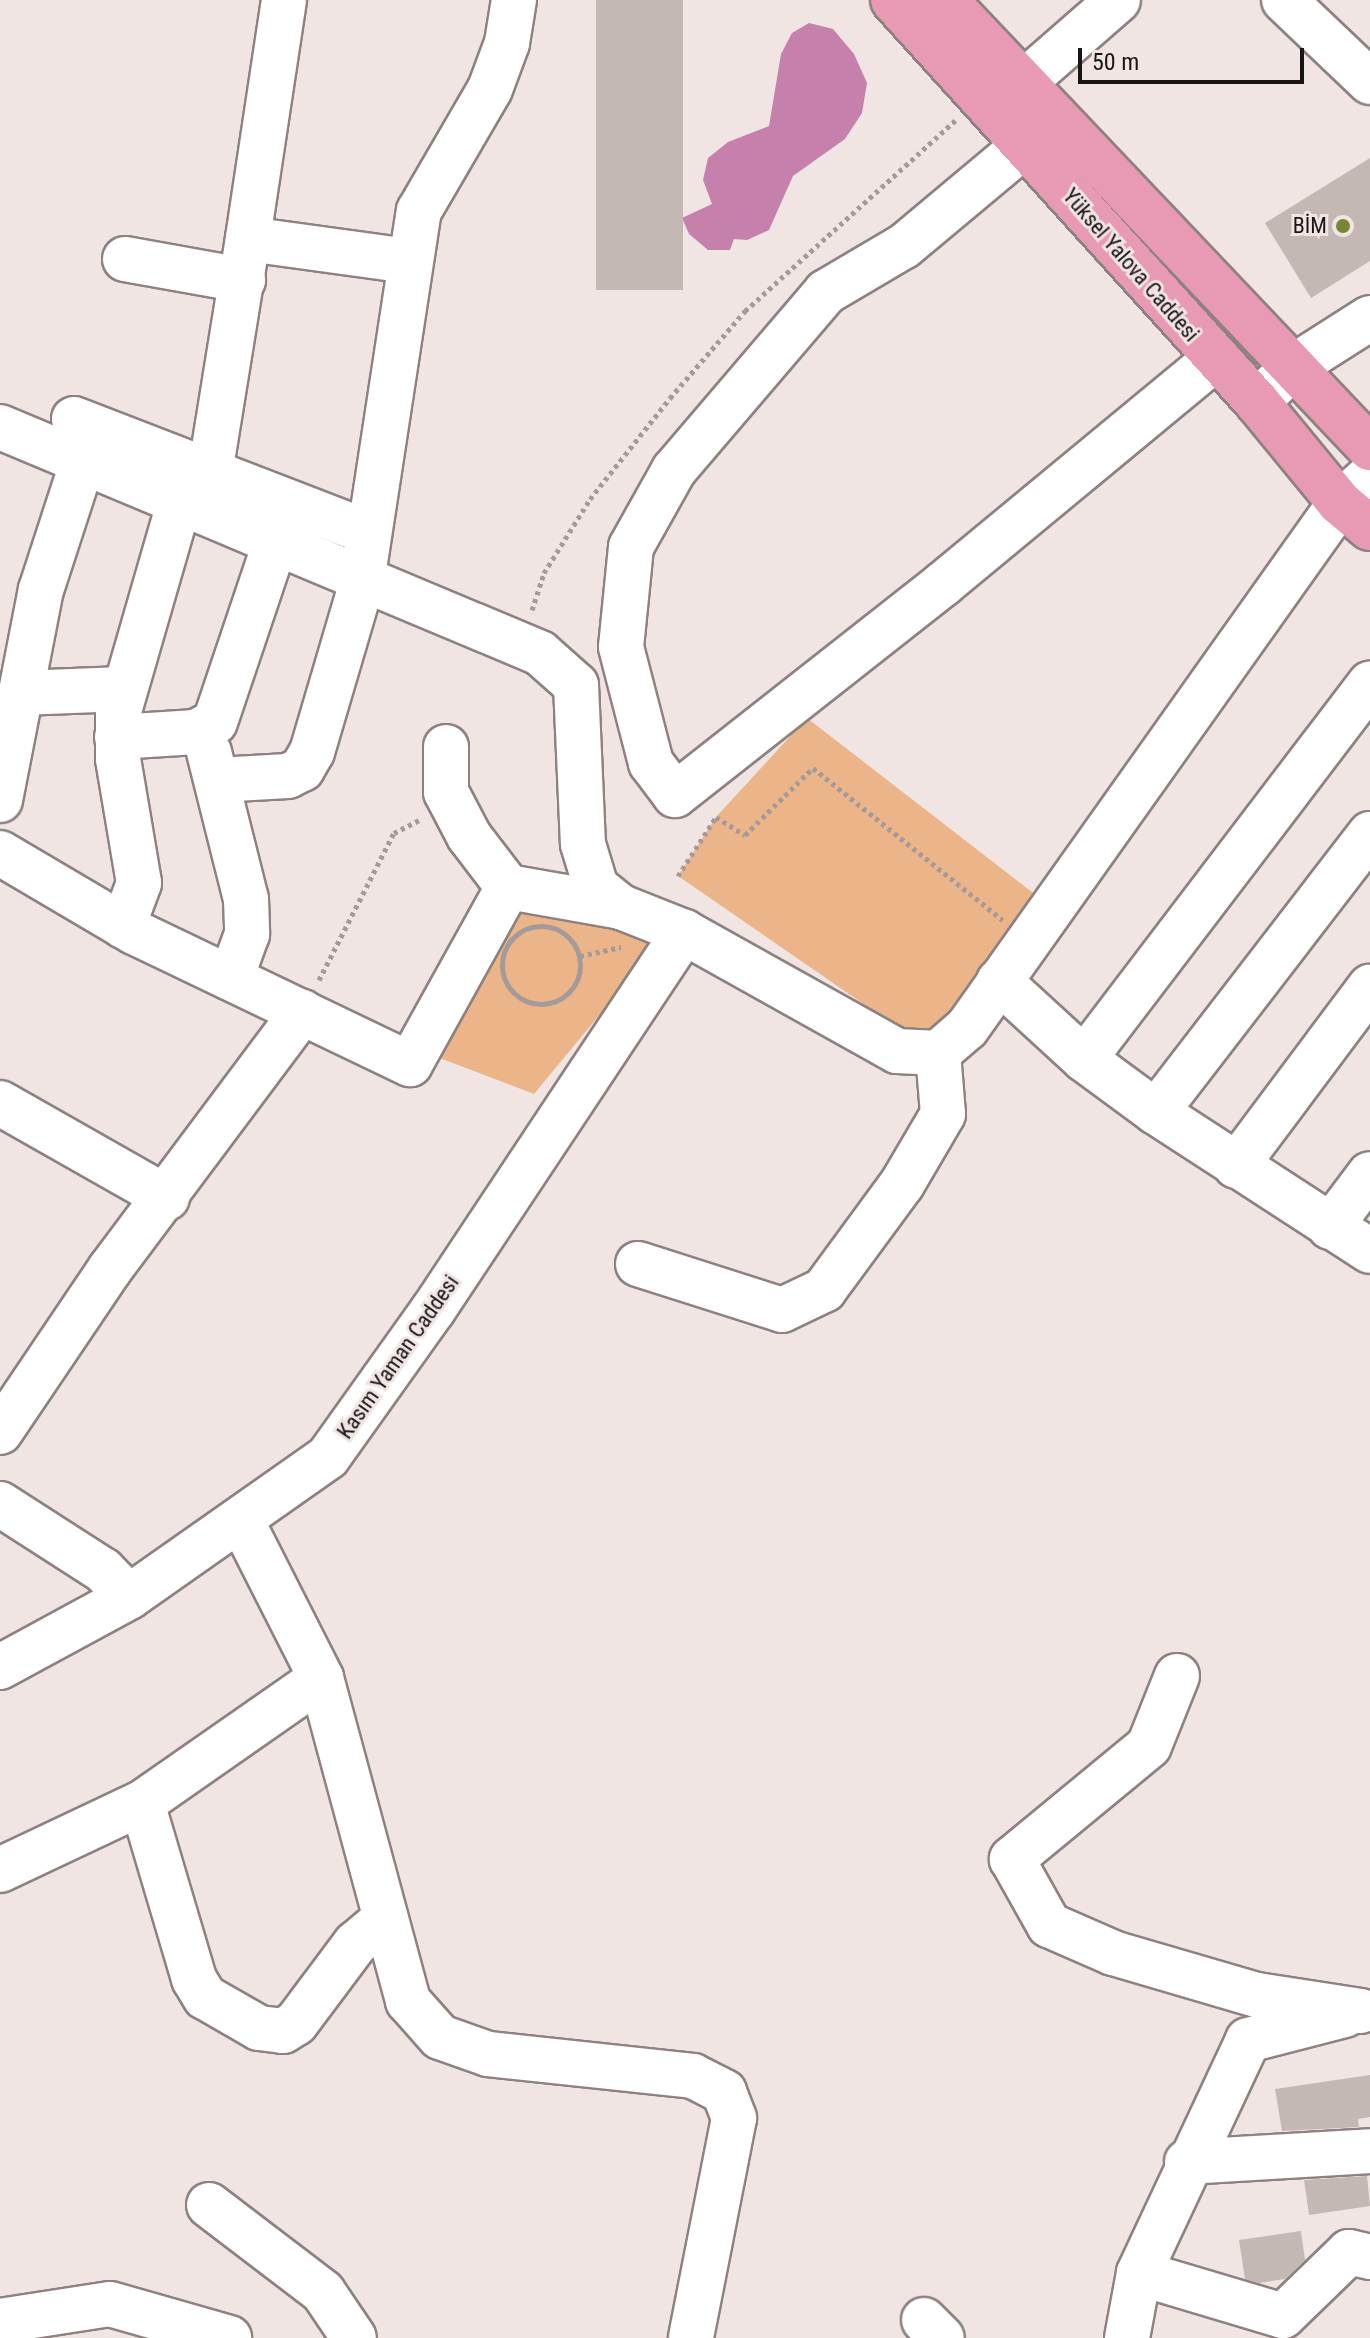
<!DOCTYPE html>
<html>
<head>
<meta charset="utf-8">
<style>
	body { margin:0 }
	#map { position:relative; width:1370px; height:2338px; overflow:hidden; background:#f1e5e4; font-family:"Roboto Condensed",sans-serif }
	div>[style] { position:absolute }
	.green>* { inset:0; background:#ecb589 }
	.water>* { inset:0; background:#c581ab }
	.building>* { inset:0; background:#c3b8b4; transform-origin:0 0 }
	.path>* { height:5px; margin-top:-2.5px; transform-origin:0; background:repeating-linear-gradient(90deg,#a39a99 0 4px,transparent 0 8px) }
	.path>.ring { margin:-2.5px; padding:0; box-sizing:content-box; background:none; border:5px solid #a39a99; border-radius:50% }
	.roads { filter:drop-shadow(2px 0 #8d8281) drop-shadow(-2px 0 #8d8281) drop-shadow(0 2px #8d8281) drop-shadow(0 -2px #8d8281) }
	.minor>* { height:44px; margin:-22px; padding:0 22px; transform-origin:22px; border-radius:22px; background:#fff }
	.major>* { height:44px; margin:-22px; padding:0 22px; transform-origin:22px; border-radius:22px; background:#e899b4 }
	.dots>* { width:22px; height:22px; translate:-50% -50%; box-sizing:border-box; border:4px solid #f1e5e4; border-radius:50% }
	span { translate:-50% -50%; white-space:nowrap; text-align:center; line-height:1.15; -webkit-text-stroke:6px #f1e5e4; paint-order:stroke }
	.poi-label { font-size:22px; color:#191515 }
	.right { translate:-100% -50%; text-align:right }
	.street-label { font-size:22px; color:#191515 }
	.scale { position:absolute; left:1078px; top:48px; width:226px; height:36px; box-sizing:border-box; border:4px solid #191515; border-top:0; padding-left:10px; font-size:24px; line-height:28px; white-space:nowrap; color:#191515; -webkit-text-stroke:6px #f1e5e4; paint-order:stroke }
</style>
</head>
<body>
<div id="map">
	<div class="green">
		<div style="clip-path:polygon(807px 718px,1041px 899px,941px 1029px,907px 1034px,678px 876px,716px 817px)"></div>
		<div style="clip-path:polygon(534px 908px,659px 943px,534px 1094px,437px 1057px,505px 917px)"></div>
	</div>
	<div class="water">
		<div style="clip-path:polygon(809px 23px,833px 29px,854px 54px,867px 83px,862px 113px,845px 139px,793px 176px,769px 230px,747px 240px,734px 239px,730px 250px,708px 250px,689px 234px,682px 218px,712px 204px,703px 180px,708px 158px,728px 142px,769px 126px,781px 54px,792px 33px)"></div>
	</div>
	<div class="building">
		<div style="left:596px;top:0;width:87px;height:290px"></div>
		<div style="clip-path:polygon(1370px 158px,1370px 261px,1311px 298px,1265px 223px)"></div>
		<div style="clip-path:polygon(1370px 2075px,1370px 2117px,1358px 2119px,1359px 2127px,1282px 2131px,1275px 2089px)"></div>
		<div style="clip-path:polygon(1367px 2176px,1370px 2206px,1309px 2215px,1304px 2180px)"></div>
		<div style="clip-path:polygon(1301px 2231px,1305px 2260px,1285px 2279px,1259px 2283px,1245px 2279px,1239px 2240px)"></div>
	</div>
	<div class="path">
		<div style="left:532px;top:610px;width:39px;rotate:-72deg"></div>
		<div style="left:544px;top:573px;width:87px;rotate:-58.1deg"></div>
		<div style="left:590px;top:499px;width:129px;rotate:-51.6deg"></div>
		<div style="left:670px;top:398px;width:115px;rotate:-49.2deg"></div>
		<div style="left:745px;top:311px;width:285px;rotate:-42.2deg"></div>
		<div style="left:678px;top:876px;width:70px;rotate:-57.2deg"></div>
		<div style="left:716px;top:817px;width:34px;rotate:32deg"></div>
		<div style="left:745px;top:835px;width:95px;rotate:-44.6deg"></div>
		<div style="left:813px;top:768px;width:243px;rotate:38.7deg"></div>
		<div class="ring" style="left:502px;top:926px;width:73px;height:73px"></div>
		<div style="left:580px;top:956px;width:42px;rotate:-12.4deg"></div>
		<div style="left:319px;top:980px;width:165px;rotate:-63deg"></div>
		<div style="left:394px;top:833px;width:29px;rotate:-27deg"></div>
	</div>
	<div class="roads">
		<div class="minor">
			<div style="left:284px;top:0;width:242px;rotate:98.6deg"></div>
			<div style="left:248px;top:239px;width:162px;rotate:7.8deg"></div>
			<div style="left:1284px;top:0;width:119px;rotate:43.6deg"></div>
			<div style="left:1023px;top:83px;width:126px;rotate:-41.1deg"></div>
			<div style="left:1025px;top:145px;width:158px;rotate:140.1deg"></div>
			<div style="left:904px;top:246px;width:91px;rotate:149.5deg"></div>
			<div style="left:826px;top:292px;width:234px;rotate:130.5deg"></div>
			<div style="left:674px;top:470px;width:88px;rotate:119.2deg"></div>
			<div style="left:631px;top:547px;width:100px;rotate:95.7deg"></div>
			<div style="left:621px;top:647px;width:120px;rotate:75.5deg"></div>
			<div style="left:651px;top:763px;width:40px;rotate:53deg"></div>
			<div style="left:675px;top:795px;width:341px;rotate:-38.2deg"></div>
			<div style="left:943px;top:584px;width:352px;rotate:-39.6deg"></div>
			<div style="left:125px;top:259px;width:120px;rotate:10.1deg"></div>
			<div style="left:1257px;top:402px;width:50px;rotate:-44.2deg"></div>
			<div style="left:1293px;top:367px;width:91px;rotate:-32.5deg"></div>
			<div style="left:74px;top:419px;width:316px;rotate:21.1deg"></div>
			<div style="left:0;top:427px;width:585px;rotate:22.71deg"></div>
			<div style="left:540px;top:653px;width:48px;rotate:41.6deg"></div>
			<div style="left:576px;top:685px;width:159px;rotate:87.5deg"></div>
			<div style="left:583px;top:844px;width:45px;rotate:73.2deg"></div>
			<div style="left:596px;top:887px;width:32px;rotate:39deg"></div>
			<div style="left:621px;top:907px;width:68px;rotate:21.6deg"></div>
			<div style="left:684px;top:932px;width:244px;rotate:29.2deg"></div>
			<div style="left:897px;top:1051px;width:41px;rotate:2.8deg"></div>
			<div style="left:938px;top:1053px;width:38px;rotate:-41deg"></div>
			<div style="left:967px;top:1028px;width:644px;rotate:-54.61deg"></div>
			<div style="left:1340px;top:503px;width:40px;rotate:-42deg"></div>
			<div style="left:210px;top:473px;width:237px;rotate:-80.8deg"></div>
			<div style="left:21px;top:693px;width:102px;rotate:-2.2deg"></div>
			<div style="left:117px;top:737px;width:79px;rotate:-3.6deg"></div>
			<div style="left:196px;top:732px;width:21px;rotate:-28deg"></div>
			<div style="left:215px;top:722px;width:188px;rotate:-71.4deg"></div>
			<div style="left:446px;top:747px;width:45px;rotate:90deg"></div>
			<div style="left:446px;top:792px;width:50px;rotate:62.4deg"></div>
			<div style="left:469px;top:836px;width:64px;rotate:52.6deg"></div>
			<div style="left:209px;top:752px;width:152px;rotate:75.9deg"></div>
			<div style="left:246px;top:899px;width:35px;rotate:88deg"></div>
			<div style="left:247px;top:934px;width:47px;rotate:110deg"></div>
			<div style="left:217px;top:780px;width:71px;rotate:-3.2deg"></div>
			<div style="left:288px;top:776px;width:16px;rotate:-27deg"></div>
			<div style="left:302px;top:769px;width:20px;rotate:-60deg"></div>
			<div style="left:312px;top:752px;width:177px;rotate:-73.6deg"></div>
			<div style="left:362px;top:582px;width:375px;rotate:-81.3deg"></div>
			<div style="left:419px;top:211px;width:141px;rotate:-59.8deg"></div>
			<div style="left:490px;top:89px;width:49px;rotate:-69.7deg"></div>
			<div style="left:507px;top:43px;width:44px;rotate:-80.8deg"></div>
			<div style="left:0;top:800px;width:214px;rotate:-79deg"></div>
			<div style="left:41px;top:590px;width:136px;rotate:-72deg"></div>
			<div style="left:0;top:853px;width:156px;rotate:30.5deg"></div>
			<div style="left:134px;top:932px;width:306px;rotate:25.6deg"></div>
			<div style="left:410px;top:1064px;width:202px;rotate:-61deg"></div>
			<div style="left:508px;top:887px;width:115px;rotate:10deg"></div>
			<div style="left:123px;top:926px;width:46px;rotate:-69.6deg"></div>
			<div style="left:139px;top:883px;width:126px;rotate:-99.6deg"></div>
			<div style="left:118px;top:759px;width:44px;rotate:-90deg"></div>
			<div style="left:118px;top:715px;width:221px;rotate:-73.9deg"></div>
			<div style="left:999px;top:981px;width:115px;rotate:42.5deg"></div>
			<div style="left:1084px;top:1059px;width:89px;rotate:36.4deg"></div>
			<div style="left:1156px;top:1112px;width:255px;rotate:33deg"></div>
			<div style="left:1084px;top:1059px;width:472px;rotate:-52.7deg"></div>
			<div style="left:0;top:1103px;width:192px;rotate:29.6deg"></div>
			<div style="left:1156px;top:1112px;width:351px;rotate:-52.4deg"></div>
			<div style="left:1236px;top:1166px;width:224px;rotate:-53.2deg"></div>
			<div style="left:1330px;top:1227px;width:66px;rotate:-53deg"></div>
			<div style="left:638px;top:1264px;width:151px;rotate:17.7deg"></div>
			<div style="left:782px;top:1310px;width:47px;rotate:-25.5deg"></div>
			<div style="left:824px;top:1290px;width:132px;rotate:-53.7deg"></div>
			<div style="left:902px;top:1184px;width:81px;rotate:-59.6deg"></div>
			<div style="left:943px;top:1114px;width:61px;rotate:-94.7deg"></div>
			<div style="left:0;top:1432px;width:197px;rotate:-56deg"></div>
			<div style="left:110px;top:1269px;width:321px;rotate:-53.2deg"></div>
			<div style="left:0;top:1504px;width:122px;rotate:32.7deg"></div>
			<div style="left:103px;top:1570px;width:37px;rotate:46deg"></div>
			<div style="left:242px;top:1522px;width:175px;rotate:63.1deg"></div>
			<div style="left:321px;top:1678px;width:335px;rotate:74.9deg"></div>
			<div style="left:408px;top:2001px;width:48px;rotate:48.4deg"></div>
			<div style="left:440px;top:2037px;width:51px;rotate:19.5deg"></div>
			<div style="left:488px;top:2054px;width:206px;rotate:6.1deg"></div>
			<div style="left:693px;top:2076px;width:35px;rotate:27deg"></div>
			<div style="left:724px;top:2092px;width:28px;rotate:69deg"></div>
			<div style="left:734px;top:2118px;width:224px;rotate:101.1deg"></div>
			<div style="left:0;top:1667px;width:147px;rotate:-28.5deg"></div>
			<div style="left:129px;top:1597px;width:243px;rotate:-35.1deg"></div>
			<div style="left:328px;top:1457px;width:181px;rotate:-54.5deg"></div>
			<div style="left:433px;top:1310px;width:454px;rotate:-56.4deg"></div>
			<div style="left:1177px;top:1676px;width:75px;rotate:111.8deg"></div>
			<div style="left:1149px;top:1746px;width:178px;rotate:140.5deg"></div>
			<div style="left:1012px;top:1859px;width:76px;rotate:60.7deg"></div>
			<div style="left:1049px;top:1925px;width:70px;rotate:23.6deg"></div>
			<div style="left:1113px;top:1953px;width:150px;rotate:16.3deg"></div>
			<div style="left:1257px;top:1995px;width:105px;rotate:8.7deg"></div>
			<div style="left:142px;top:1803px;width:184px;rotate:73.5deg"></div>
			<div style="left:194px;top:1979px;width:21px;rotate:59deg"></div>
			<div style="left:205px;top:1997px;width:62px;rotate:29.9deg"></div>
			<div style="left:259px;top:2028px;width:24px;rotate:7deg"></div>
			<div style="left:283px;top:2031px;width:15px;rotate:-32deg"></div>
			<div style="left:296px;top:2023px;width:99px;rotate:-53.2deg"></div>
			<div style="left:355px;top:1944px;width:40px;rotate:-40deg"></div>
			<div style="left:0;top:1870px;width:157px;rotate:-25.3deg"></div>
			<div style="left:142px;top:1803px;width:218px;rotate:-34.9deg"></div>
			<div style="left:1187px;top:2162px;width:183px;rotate:-3.4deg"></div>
			<div style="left:209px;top:2205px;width:143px;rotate:37.3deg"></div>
			<div style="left:323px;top:2292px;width:55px;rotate:56deg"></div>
			<div style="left:1139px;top:2273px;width:150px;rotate:16.6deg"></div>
			<div style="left:1283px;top:2316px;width:92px;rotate:-44.1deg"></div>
			<div style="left:1349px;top:2252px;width:22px;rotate:13deg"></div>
			<div style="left:924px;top:2320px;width:25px;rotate:45deg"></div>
			<div style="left:0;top:2321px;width:111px;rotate:-8.8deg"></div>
			<div style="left:110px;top:2304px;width:124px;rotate:15.9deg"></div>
			<div style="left:1127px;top:2338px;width:66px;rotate:-79.5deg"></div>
			<div style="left:1139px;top:2273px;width:257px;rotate:-64.9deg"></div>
			<div style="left:1248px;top:2040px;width:100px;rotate:-14.5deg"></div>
		</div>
		<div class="major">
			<div style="left:893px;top:0;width:542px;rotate:47.84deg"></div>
			<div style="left:1257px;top:402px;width:131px;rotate:50.6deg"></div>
			<div style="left:1340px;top:503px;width:39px;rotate:40deg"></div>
			<div style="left:945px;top:0;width:618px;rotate:46.51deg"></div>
		</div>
	</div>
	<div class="dots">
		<div style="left:1343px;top:226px;background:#788634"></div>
	</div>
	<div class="poi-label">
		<span class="right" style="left:1327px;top:226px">BİM</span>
	</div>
	<div class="street-label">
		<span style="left:1131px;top:265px;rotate:49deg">Yüksel Yalova Caddesi</span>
		<span style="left:398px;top:1357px;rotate:-55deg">Kasım Yaman Caddesi</span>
	</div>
	<div class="scale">50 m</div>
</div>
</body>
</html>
